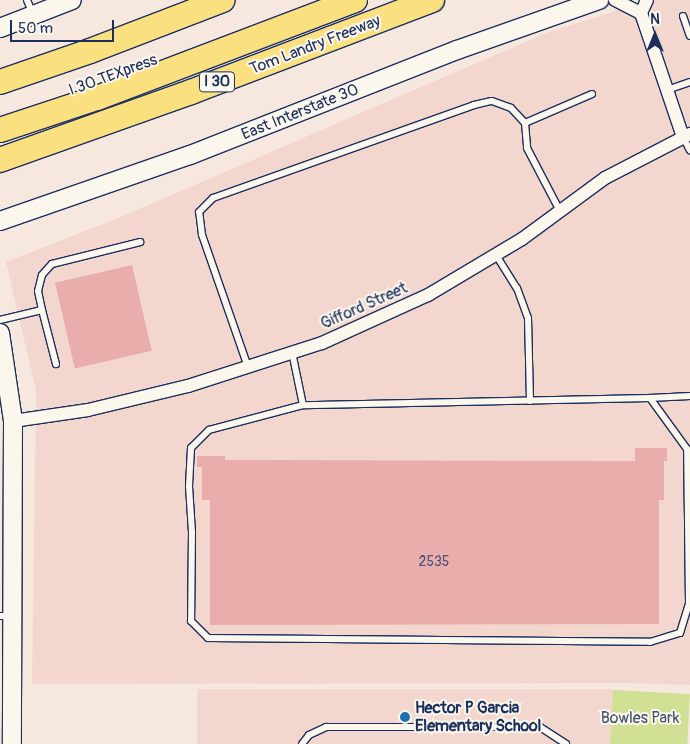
<!DOCTYPE html>
<html>
<head>
<meta charset="utf-8">
<style>
	body { margin:0 }
	#map { position:relative; width:690px; height:744px; overflow:hidden; background:#f7e8df; font-family:Pangolin,sans-serif }
	div>[style] { position:absolute }
	.built>* { inset:0; background:#f3d7cf; transform-origin:0 0 }
	.green>* { inset:0; background:#d0e195; transform-origin:0 0 }
	.building>* { inset:0; background:#e9aeab; transform-origin:0 0 }
	.roads { filter:drop-shadow(1px 0 #1b2f5e) drop-shadow(-1px 0 #1b2f5e) drop-shadow(0 1px #1b2f5e) drop-shadow(0 -1px #1b2f5e) }
	.lane>* { height:6px; margin:-3px; padding:0 3px; transform-origin:3px; border-radius:3px; background:#fbf7ec }
	.street>* { height:12px; margin:-6px; padding:0 6px; transform-origin:6px; border-radius:6px; background:#fbf7ec }
	.secondary>* { height:18px; margin:-9px; padding:0 9px; transform-origin:9px; border-radius:9px; background:#fbf7ec }
	.highway>* { height:24px; margin:-12px; padding:0 12px; transform-origin:12px; border-radius:12px; background:#fbe080 }
	.dots>* { width:14px; height:14px; translate:-50% -50%; box-sizing:border-box; border:2px solid #fbf7ec; border-radius:50% }
	span { translate:-50% -50%; white-space:nowrap; text-align:center; line-height:1.15; -webkit-text-stroke:4px #fbf7ec; paint-order:stroke }
	.number-label { font-size:14px; color:#4e4f71 }
	.number-label span { -webkit-text-stroke-width:0 }
	.shield-label span { padding:1px 4px; background:#fbf7ec; border:1px solid; border-radius:4px; -webkit-text-stroke-width:0 }
	.shield-label { font-size:15px; color:#1b2f5e; font-weight:700 }
	.street-label { font-size:16px; color:#1b2f5e }
	.poi-label { font-size:16px; color:#1b2f5e; font-weight:700 }
	.left { translate:0 -50%; text-align:left }
	.park-label { font-size:16px; color:#3f5369 }
	.north { position:absolute; left:630px; top:10px; width:50px; height:50px; -webkit-text-stroke:4px #fbf7ec; paint-order:stroke; rotate:0deg; font-size:14px; font-weight:700; line-height:20px; text-align:center; color:#1b2f5e }
	.north::after { content:''; display:block; margin:auto; width:18px; height:22px; background:#1b2f5e; clip-path:polygon(50% 0,100% 100%,50% 72%,0 100%) }
	.scale { position:absolute; left:10px; top:20px; width:104px; height:22px; box-sizing:border-box; border:2px solid #1b2f5e; border-top:0; padding-left:6px; font-size:15px; line-height:18px; white-space:nowrap; color:#1b2f5e; -webkit-text-stroke:4px #fbf7ec; paint-order:stroke }
</style>
</head>
<body>
<div id="map">
	<div class="built">
		<div style="clip-path:polygon(650px 0,690px 0,690px 685px,627px 683px,32px 684px,36px 391px,6px 262px,123px 216px,546px 33px)"></div>
		<div style="left:197px;top:689px;width:416px;height:55px"></div>
	</div>
	<div class="green">
		<div style="left:613px;top:690px;width:77px;height:54px;rotate:3deg"></div>
	</div>
	<div class="building">
		<div style="left:132px;top:265px;width:88px;height:79px;rotate:77deg"></div>
		<div style="clip-path:polygon(635px 448px,667px 448px,667px 461px,664px 461px,664px 500px,659px 500px,659px 624px,210px 625px,210px 500px,202px 500px,202px 467px,197px 467px,197px 456px,225px 456px,225px 460px,635px 461px)"></div>
	</div>
	<div class="roads">
		<div class="lane">
			<div style="left:27px;top:0;width:15px;rotate:67deg"></div>
			<div style="left:683px;top:16px;width:21px;rotate:71deg"></div>
			<div style="left:667px;top:90px;width:24px;rotate:-19deg"></div>
			<div style="left:525px;top:123px;width:25px;rotate:85deg"></div>
			<div style="left:527px;top:148px;width:71px;rotate:62.4deg"></div>
			<div style="left:683px;top:137px;width:15px;rotate:62deg"></div>
			<div style="left:496px;top:255px;width:39px;rotate:58deg"></div>
			<div style="left:517px;top:288px;width:32px;rotate:70deg"></div>
			<div style="left:528px;top:318px;width:83px;rotate:88.6deg"></div>
			<div style="left:42px;top:310px;width:56px;rotate:75.5deg"></div>
			<div style="left:0;top:320px;width:43px;rotate:-13.4deg"></div>
			<div style="left:42px;top:310px;width:19px;rotate:-102deg"></div>
			<div style="left:38px;top:291px;width:16px;rotate:-76deg"></div>
			<div style="left:42px;top:275px;width:15px;rotate:-48deg"></div>
			<div style="left:52px;top:264px;width:91px;rotate:-14deg"></div>
			<div style="left:292px;top:352px;width:54px;rotate:78.3deg"></div>
			<div style="left:303px;top:405px;width:97px;rotate:165.1deg"></div>
			<div style="left:209px;top:430px;width:25px;rotate:135deg"></div>
			<div style="left:191px;top:448px;width:38px;rotate:93deg"></div>
			<div style="left:189px;top:486px;width:46px;rotate:86.3deg"></div>
			<div style="left:192px;top:532px;width:89px;rotate:90.6deg"></div>
			<div style="left:191px;top:621px;width:24px;rotate:45deg"></div>
			<div style="left:208px;top:638px;width:442px;rotate:0.5deg"></div>
			<div style="left:650px;top:642px;width:31px;rotate:-17deg"></div>
			<div style="left:680px;top:633px;width:31px;rotate:-73deg"></div>
			<div style="left:689px;top:603px;width:154px;rotate:-90.7deg"></div>
			<div style="left:687px;top:449px;width:63px;rotate:-126deg"></div>
			<div style="left:650px;top:398px;width:347px;rotate:178.8deg"></div>
			<div style="left:248px;top:367px;width:140px;rotate:-109.2deg"></div>
			<div style="left:202px;top:235px;width:23px;rotate:-97deg"></div>
			<div style="left:199px;top:212px;width:20px;rotate:-45deg"></div>
			<div style="left:213px;top:198px;width:277px;rotate:-19.6deg"></div>
			<div style="left:474px;top:105px;width:18px;rotate:-13deg"></div>
			<div style="left:492px;top:101px;width:20px;rotate:20deg"></div>
			<div style="left:511px;top:108px;width:21px;rotate:47deg"></div>
			<div style="left:525px;top:123px;width:73px;rotate:-23.4deg"></div>
			<div style="left:650px;top:398px;width:40px;rotate:-2.9deg"></div>
			<div style="left:0;top:616px;width:11px"></div>
			<div style="left:302px;top:744px;width:11px;rotate:-52deg"></div>
			<div style="left:309px;top:735px;width:19px;rotate:-25deg"></div>
			<div style="left:326px;top:727px;width:214px"></div>
			<div style="left:540px;top:727px;width:31px;rotate:33deg"></div>
		</div>
		<div class="street">
			<div style="left:615px;top:0;width:29px;rotate:27deg"></div>
			<div style="left:647px;top:0;width:14px;rotate:115deg"></div>
			<div style="left:641px;top:13px;width:131px;rotate:71.3deg"></div>
			<div style="left:13px;top:421px;width:76px;rotate:-8.3deg"></div>
			<div style="left:88px;top:410px;width:103px;rotate:-13.5deg"></div>
			<div style="left:188px;top:386px;width:141px;rotate:-17.8deg"></div>
			<div style="left:322px;top:343px;width:116px;rotate:-24.4deg"></div>
			<div style="left:428px;top:295px;width:109px;rotate:-30.8deg"></div>
			<div style="left:522px;top:239px;width:103px;rotate:-36.3deg"></div>
			<div style="left:605px;top:178px;width:96px;rotate:-27.4deg"></div>
		</div>
		<div class="secondary">
			<div style="left:0;top:28px;width:77px;rotate:-21.3deg"></div>
			<div style="left:0;top:221px;width:201px;rotate:-19.2deg"></div>
			<div style="left:190px;top:155px;width:287px;rotate:-21.5deg"></div>
			<div style="left:457px;top:50px;width:151px;rotate:-19.4deg"></div>
			<div style="left:0;top:333px;width:89px;rotate:81.6deg"></div>
			<div style="left:13px;top:421px;width:323px;rotate:90.2deg"></div>
		</div>
		<div class="highway">
			<div style="left:0;top:82px;width:95px;rotate:-19deg"></div>
			<div style="left:90px;top:51px;width:142px;rotate:-21deg"></div>
			<div style="left:0;top:130px;width:102px;rotate:-18.3deg"></div>
			<div style="left:97px;top:98px;width:276px;rotate:-20.8deg"></div>
			<div style="left:0;top:160px;width:203px;rotate:-19.6deg"></div>
			<div style="left:191px;top:92px;width:258px;rotate:-20.9deg"></div>
		</div>
	</div>
	<div class="dots">
		<div style="left:405px;top:717px;background:#1f6fb2"></div>
	</div>
	<div class="number-label">
		<span style="left:434px;top:562px">2535</span>
	</div>
	<div class="shield-label">
		<span style="left:217px;top:82px">I 30</span>
	</div>
	<div class="street-label">
		<span style="left:315px;top:45px;rotate:-21deg">Tom Landry Freeway</span>
		<span style="left:113px;top:75px;rotate:-20deg">I 30 TEXpress</span>
		<span style="left:300px;top:112px;rotate:-22deg">East Interstate 30</span>
		<span style="left:364px;top:306px;rotate:-24deg">Gifford Street</span>
	</div>
	<div class="poi-label">
		<span class="left" style="left:415px;top:717px">Hector P Garcia<br>Elementary School</span>
	</div>
	<div class="park-label">
		<span style="left:640px;top:718px">Bowles Park</span>
	</div>
	<div class="north">N</div>
	<div class="scale">50 m</div>
</div>
</body>
</html>
